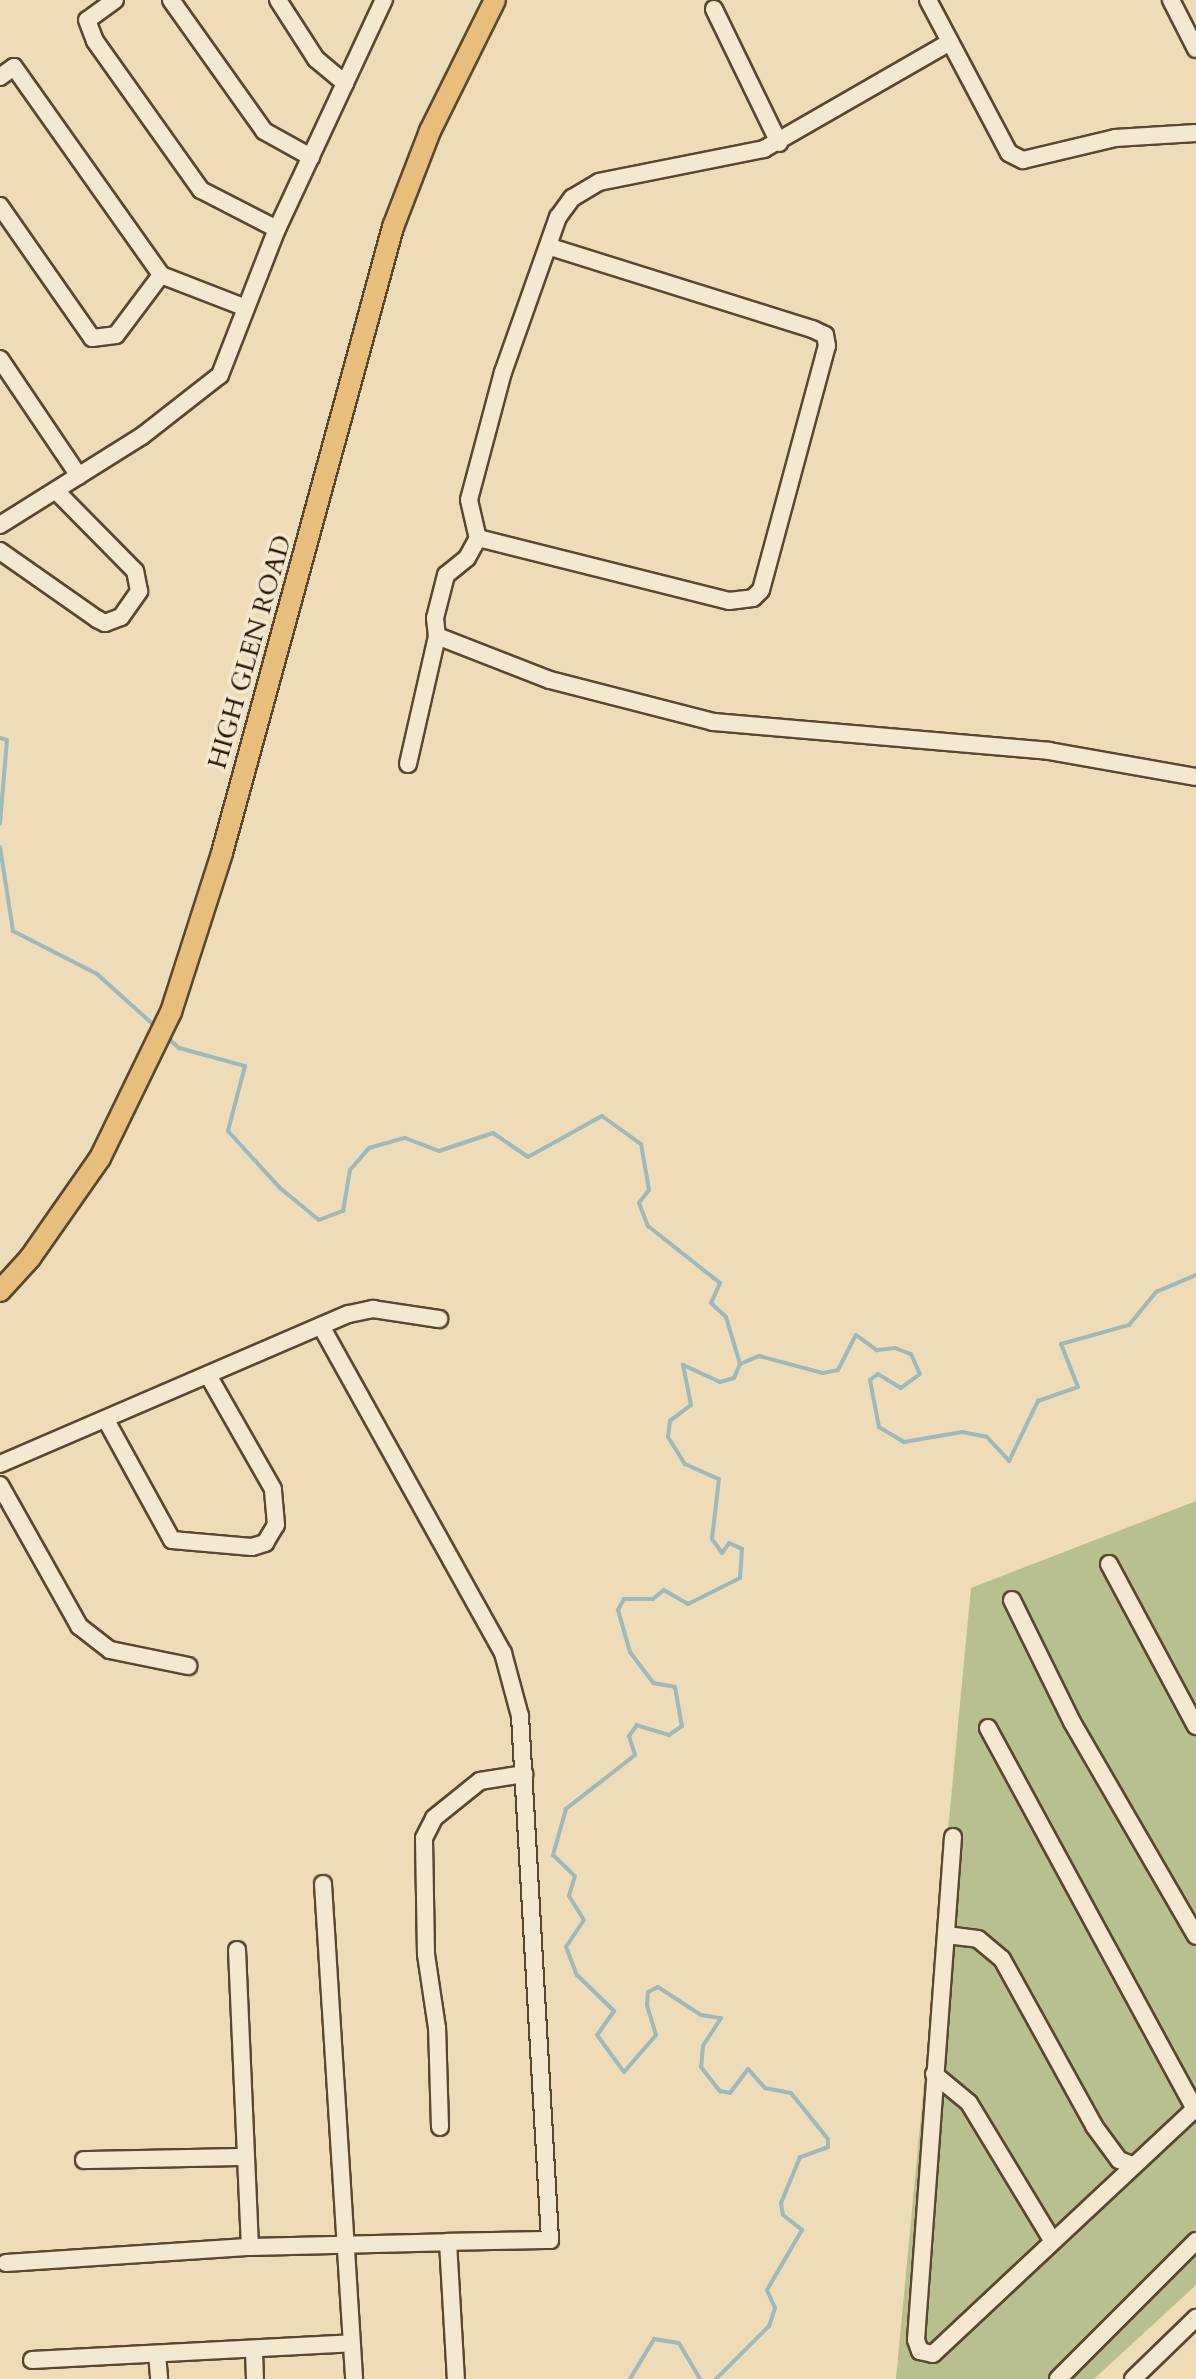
<!DOCTYPE html>
<html>
<head>
<meta charset="utf-8">
<style>
	body { margin:0 }
	#map { position:relative; width:1196px; height:2379px; overflow:hidden; background:#eedbb8; font-family:Cardo,serif }
	div>[style] { position:absolute }
	.green>* { inset:0; background:#b8c08f }
	.stream>* { height:4px; margin:-2px; padding:0 2px; transform-origin:2px; border-radius:2px; background:#9eb9b9 }
	.roads { filter:drop-shadow(2px 0 #5b462f) drop-shadow(-2px 0 #5b462f) drop-shadow(0 2px #5b462f) drop-shadow(0 -2px #5b462f) }
	.minor>* { height:16px; margin:-8px; padding:0 8px; transform-origin:8px; border-radius:8px; background:#f4e8d1 }
	.major>* { height:20px; margin:-10px; padding:0 10px; transform-origin:10px; border-radius:10px; background:#e7be7c }
	span { translate:-50% -50%; white-space:nowrap; text-align:center; line-height:1.15; -webkit-text-stroke:7px #f4e8d1; paint-order:stroke }
	.street-label { font-size:26px; color:#2a1501 }
</style>
</head>
<body>
<div id="map">
	<div class="green">
		<div style="clip-path:polygon(1196px 1501px,1196px 2285px,1094px 2379px,896px 2379px,971px 1588px)"></div>
	</div>
	<div class="stream">
		<div style="left:0;top:738px;width:7px;rotate:16deg"></div>
		<div style="left:7px;top:740px;width:84px;rotate:94.8deg"></div>
		<div style="left:0;top:847px;width:85px;rotate:81.2deg"></div>
		<div style="left:13px;top:931px;width:94px;rotate:27.1deg"></div>
		<div style="left:97px;top:974px;width:79px;rotate:41.9deg"></div>
		<div style="left:166px;top:1036px;width:18px;rotate:43deg"></div>
		<div style="left:179px;top:1048px;width:68px;rotate:15.3deg"></div>
		<div style="left:245px;top:1066px;width:67px;rotate:104.7deg"></div>
		<div style="left:228px;top:1131px;width:77px;rotate:47.6deg"></div>
		<div style="left:280px;top:1188px;width:50px;rotate:39.4deg"></div>
		<div style="left:319px;top:1220px;width:26px;rotate:-21deg"></div>
		<div style="left:343px;top:1211px;width:42px;rotate:-80.3deg"></div>
		<div style="left:350px;top:1170px;width:29px;rotate:-49deg"></div>
		<div style="left:369px;top:1148px;width:37px;rotate:-16deg"></div>
		<div style="left:405px;top:1138px;width:36px;rotate:21deg"></div>
		<div style="left:439px;top:1151px;width:57px;rotate:-18.4deg"></div>
		<div style="left:493px;top:1133px;width:42px;rotate:34.4deg"></div>
		<div style="left:528px;top:1157px;width:85px;rotate:-29deg"></div>
		<div style="left:602px;top:1116px;width:48px;rotate:35.7deg"></div>
		<div style="left:641px;top:1144px;width:47px;rotate:80.1deg"></div>
		<div style="left:649px;top:1190px;width:16px;rotate:128deg"></div>
		<div style="left:639px;top:1203px;width:25px;rotate:69deg"></div>
		<div style="left:648px;top:1226px;width:92px;rotate:38.4deg"></div>
		<div style="left:720px;top:1283px;width:22px;rotate:114deg"></div>
		<div style="left:711px;top:1303px;width:21px;rotate:43deg"></div>
		<div style="left:726px;top:1317px;width:49px;rotate:73.4deg"></div>
		<div style="left:740px;top:1364px;width:15px;rotate:113deg"></div>
		<div style="left:734px;top:1378px;width:15px;rotate:164deg"></div>
		<div style="left:720px;top:1382px;width:41px;rotate:-155.3deg"></div>
		<div style="left:683px;top:1365px;width:41px;rotate:78.7deg"></div>
		<div style="left:691px;top:1405px;width:26px;rotate:143deg"></div>
		<div style="left:670px;top:1421px;width:16px;rotate:97deg"></div>
		<div style="left:668px;top:1437px;width:32px;rotate:58deg"></div>
		<div style="left:685px;top:1464px;width:37px;rotate:24deg"></div>
		<div style="left:719px;top:1479px;width:60px;rotate:96.7deg"></div>
		<div style="left:712px;top:1539px;width:17px;rotate:54deg"></div>
		<div style="left:722px;top:1553px;width:12px;rotate:-55deg"></div>
		<div style="left:729px;top:1543px;width:14px;rotate:25deg"></div>
		<div style="left:742px;top:1549px;width:29px;rotate:94deg"></div>
		<div style="left:740px;top:1578px;width:58px;rotate:153.4deg"></div>
		<div style="left:688px;top:1604px;width:28px;rotate:-150deg"></div>
		<div style="left:664px;top:1590px;width:14px;rotate:141deg"></div>
		<div style="left:653px;top:1599px;width:29px;rotate:180deg"></div>
		<div style="left:624px;top:1599px;width:13px;rotate:119deg"></div>
		<div style="left:618px;top:1610px;width:44px;rotate:74.1deg"></div>
		<div style="left:630px;top:1652px;width:39px;rotate:53deg"></div>
		<div style="left:653px;top:1683px;width:22px;rotate:10deg"></div>
		<div style="left:675px;top:1687px;width:40px;rotate:80deg"></div>
		<div style="left:682px;top:1726px;width:16px;rotate:145deg"></div>
		<div style="left:669px;top:1735px;width:34px;rotate:-163deg"></div>
		<div style="left:637px;top:1725px;width:14px;rotate:126deg"></div>
		<div style="left:629px;top:1736px;width:20px;rotate:72deg"></div>
		<div style="left:635px;top:1755px;width:88px;rotate:142deg"></div>
		<div style="left:566px;top:1809px;width:48px;rotate:105.8deg"></div>
		<div style="left:553px;top:1855px;width:30px;rotate:44deg"></div>
		<div style="left:575px;top:1876px;width:21px;rotate:107deg"></div>
		<div style="left:569px;top:1896px;width:28px;rotate:58deg"></div>
		<div style="left:584px;top:1920px;width:32px;rotate:124deg"></div>
		<div style="left:566px;top:1947px;width:30px;rotate:69deg"></div>
		<div style="left:577px;top:1975px;width:52px;rotate:44.2deg"></div>
		<div style="left:614px;top:2011px;width:29px;rotate:125deg"></div>
		<div style="left:597px;top:2035px;width:46px;rotate:53.9deg"></div>
		<div style="left:624px;top:2072px;width:49px;rotate:-49.1deg"></div>
		<div style="left:656px;top:2035px;width:31px;rotate:-107deg"></div>
		<div style="left:647px;top:2005px;width:13px;rotate:-86deg"></div>
		<div style="left:648px;top:1992px;width:11px;rotate:-27deg"></div>
		<div style="left:658px;top:1987px;width:51px;rotate:33.1deg"></div>
		<div style="left:701px;top:2015px;width:20px;rotate:9deg"></div>
		<div style="left:721px;top:2018px;width:33px;rotate:123deg"></div>
		<div style="left:703px;top:2046px;width:21px;rotate:95deg"></div>
		<div style="left:701px;top:2067px;width:31px;rotate:52deg"></div>
		<div style="left:720px;top:2091px;width:10px;rotate:11deg"></div>
		<div style="left:730px;top:2093px;width:30px;rotate:-53deg"></div>
		<div style="left:748px;top:2069px;width:25px;rotate:48deg"></div>
		<div style="left:765px;top:2088px;width:26px;rotate:11deg"></div>
		<div style="left:791px;top:2093px;width:59px;rotate:51.2deg"></div>
		<div style="left:828px;top:2139px;width:8px;rotate:90deg"></div>
		<div style="left:828px;top:2147px;width:30px;rotate:160deg"></div>
		<div style="left:800px;top:2157px;width:50px;rotate:112.4deg"></div>
		<div style="left:781px;top:2203px;width:12px;rotate:81deg"></div>
		<div style="left:783px;top:2215px;width:24px;rotate:38deg"></div>
		<div style="left:802px;top:2230px;width:69px;rotate:120.3deg"></div>
		<div style="left:767px;top:2290px;width:20px;rotate:66deg"></div>
		<div style="left:775px;top:2308px;width:19px;rotate:108deg"></div>
		<div style="left:769px;top:2326px;width:75px;rotate:135deg"></div>
		<div style="left:740px;top:1364px;width:21px;rotate:-23deg"></div>
		<div style="left:759px;top:1356px;width:66px;rotate:14.9deg"></div>
		<div style="left:823px;top:1373px;width:15px;rotate:-11deg"></div>
		<div style="left:838px;top:1370px;width:39px;rotate:-63deg"></div>
		<div style="left:856px;top:1335px;width:26px;rotate:36deg"></div>
		<div style="left:877px;top:1350px;width:18px;rotate:-6deg"></div>
		<div style="left:895px;top:1348px;width:17px;rotate:21deg"></div>
		<div style="left:911px;top:1354px;width:22px;rotate:66deg"></div>
		<div style="left:920px;top:1374px;width:24px;rotate:144deg"></div>
		<div style="left:901px;top:1388px;width:27px;rotate:-149deg"></div>
		<div style="left:878px;top:1374px;width:10px;rotate:143deg"></div>
		<div style="left:870px;top:1380px;width:48px;rotate:79.2deg"></div>
		<div style="left:879px;top:1427px;width:29px;rotate:31deg"></div>
		<div style="left:904px;top:1442px;width:59px;rotate:-9.8deg"></div>
		<div style="left:962px;top:1432px;width:25px;rotate:11deg"></div>
		<div style="left:987px;top:1437px;width:33px;rotate:47deg"></div>
		<div style="left:1009px;top:1461px;width:67px;rotate:-64.2deg"></div>
		<div style="left:1038px;top:1401px;width:42px;rotate:-19.3deg"></div>
		<div style="left:1078px;top:1387px;width:46px;rotate:-111.6deg"></div>
		<div style="left:1061px;top:1344px;width:71px;rotate:-15.6deg"></div>
		<div style="left:1129px;top:1325px;width:43px;rotate:-50.7deg"></div>
		<div style="left:1156px;top:1292px;width:43px;rotate:-23deg"></div>
		<div style="left:630px;top:2379px;width:47px;rotate:-59deg"></div>
		<div style="left:654px;top:2339px;width:25px;rotate:9deg"></div>
		<div style="left:679px;top:2343px;width:42px;rotate:59.7deg"></div>
	</div>
	<div class="roads">
		<div class="minor">
			<div style="left:115px;top:0;width:34px;rotate:144deg"></div>
			<div style="left:87px;top:20px;width:22px;rotate:69deg"></div>
			<div style="left:95px;top:41px;width:183px;rotate:54.6deg"></div>
			<div style="left:201px;top:190px;width:85px;rotate:27.2deg"></div>
			<div style="left:171px;top:0;width:161px;rotate:54.6deg"></div>
			<div style="left:264px;top:131px;width:54px;rotate:29deg"></div>
			<div style="left:278px;top:0;width:70px;rotate:57.2deg"></div>
			<div style="left:316px;top:59px;width:38px;rotate:40deg"></div>
			<div style="left:928px;top:0;width:173px;rotate:62.1deg"></div>
			<div style="left:1009px;top:153px;width:16px;rotate:27deg"></div>
			<div style="left:1023px;top:160px;width:95px;rotate:-13.4deg"></div>
			<div style="left:1115px;top:138px;width:81px;rotate:-3.5deg"></div>
			<div style="left:1171px;top:0;width:55px;rotate:63deg"></div>
			<div style="left:714px;top:9px;width:149px;rotate:64.1deg"></div>
			<div style="left:950px;top:42px;width:215px;rotate:150.1deg"></div>
			<div style="left:764px;top:149px;width:168px;rotate:168.7deg"></div>
			<div style="left:599px;top:182px;width:31px;rotate:149deg"></div>
			<div style="left:572px;top:198px;width:24px;rotate:126deg"></div>
			<div style="left:558px;top:217px;width:164px;rotate:109.5deg"></div>
			<div style="left:503px;top:372px;width:132px;rotate:104.9deg"></div>
			<div style="left:469px;top:500px;width:39px;rotate:77deg"></div>
			<div style="left:478px;top:538px;width:23px;rotate:119deg"></div>
			<div style="left:467px;top:558px;width:27px;rotate:141deg"></div>
			<div style="left:446px;top:575px;width:44px;rotate:104.3deg"></div>
			<div style="left:435px;top:618px;width:18px;rotate:84deg"></div>
			<div style="left:437px;top:636px;width:121px;rotate:21.3deg"></div>
			<div style="left:550px;top:680px;width:168px;rotate:14.4deg"></div>
			<div style="left:713px;top:722px;width:337px;rotate:4.9deg"></div>
			<div style="left:1049px;top:751px;width:149px;rotate:10deg"></div>
			<div style="left:0;top:77px;width:17px;rotate:-36deg"></div>
			<div style="left:14px;top:67px;width:255px;rotate:54.7deg"></div>
			<div style="left:161px;top:275px;width:91px;rotate:21.2deg"></div>
			<div style="left:0;top:206px;width:161px;rotate:55.1deg"></div>
			<div style="left:92px;top:338px;width:24px;rotate:-7deg"></div>
			<div style="left:116px;top:335px;width:75px;rotate:-53.1deg"></div>
			<div style="left:0;top:359px;width:141px;rotate:56deg"></div>
			<div style="left:0;top:525px;width:168px;rotate:-32.1deg"></div>
			<div style="left:142px;top:436px;width:99px;rotate:-38deg"></div>
			<div style="left:220px;top:375px;width:157px;rotate:-68.7deg"></div>
			<div style="left:277px;top:229px;width:253px;rotate:-65deg"></div>
			<div style="left:478px;top:538px;width:259px;rotate:14.1deg"></div>
			<div style="left:729px;top:601px;width:24px;rotate:-7deg"></div>
			<div style="left:753px;top:598px;width:11px;rotate:-45deg"></div>
			<div style="left:761px;top:590px;width:253px;rotate:-74.9deg"></div>
			<div style="left:827px;top:346px;width:11px;rotate:-100deg"></div>
			<div style="left:825px;top:335px;width:14px;rotate:-155deg"></div>
			<div style="left:812px;top:329px;width:274px;rotate:-162.6deg"></div>
			<div style="left:0;top:551px;width:118px;rotate:35deg"></div>
			<div style="left:97px;top:619px;width:9px;rotate:27deg"></div>
			<div style="left:105px;top:623px;width:17px;rotate:-21deg"></div>
			<div style="left:121px;top:617px;width:32px;rotate:-55deg"></div>
			<div style="left:139px;top:591px;width:20px;rotate:-101deg"></div>
			<div style="left:135px;top:571px;width:112px;rotate:-134.6deg"></div>
			<div style="left:408px;top:764px;width:131px;rotate:-77.2deg"></div>
			<div style="left:321px;top:1326px;width:374px;rotate:60.9deg"></div>
			<div style="left:503px;top:1653px;width:65px;rotate:74.9deg"></div>
			<div style="left:520px;top:1716px;width:525px;rotate:86.72deg"></div>
			<div style="left:550px;top:2240px;width:102px;rotate:178.9deg"></div>
			<div style="left:106px;top:1420px;width:137px;rotate:61.2deg"></div>
			<div style="left:172px;top:1540px;width:80px;rotate:5deg"></div>
			<div style="left:252px;top:1547px;width:14px;rotate:-17deg"></div>
			<div style="left:265px;top:1543px;width:21px;rotate:-59deg"></div>
			<div style="left:276px;top:1525px;width:36px;rotate:-95deg"></div>
			<div style="left:273px;top:1489px;width:131px;rotate:-119.7deg"></div>
			<div style="left:0;top:1464px;width:380px;rotate:-23.3deg"></div>
			<div style="left:349px;top:1314px;width:25px;rotate:-12deg"></div>
			<div style="left:373px;top:1309px;width:67px;rotate:8.6deg"></div>
			<div style="left:0;top:1485px;width:162px;rotate:60.7deg"></div>
			<div style="left:79px;top:1626px;width:39px;rotate:38deg"></div>
			<div style="left:110px;top:1650px;width:80px;rotate:11.6deg"></div>
			<div style="left:1109px;top:1564px;width:184px;rotate:61.8deg"></div>
			<div style="left:1012px;top:1600px;width:136px;rotate:63.8deg"></div>
			<div style="left:1072px;top:1722px;width:247px;rotate:59.9deg"></div>
			<div style="left:988px;top:1728px;width:436px;rotate:61.5deg"></div>
			<div style="left:953px;top:1837px;width:504px;rotate:94.21deg"></div>
			<div style="left:916px;top:2340px;width:12px;rotate:70deg"></div>
			<div style="left:920px;top:2351px;width:13px;rotate:13deg"></div>
			<div style="left:933px;top:2354px;width:359px;rotate:-43.1deg"></div>
			<div style="left:323px;top:1884px;width:496px;rotate:86.4deg"></div>
			<div style="left:946px;top:1935px;width:32px;rotate:7deg"></div>
			<div style="left:978px;top:1939px;width:31px;rotate:40deg"></div>
			<div style="left:1002px;top:1959px;width:191px;rotate:61.1deg"></div>
			<div style="left:1094px;top:2126px;width:42px;rotate:53.7deg"></div>
			<div style="left:1119px;top:2160px;width:14px;rotate:21deg"></div>
			<div style="left:237px;top:1950px;width:297px;rotate:87.5deg"></div>
			<div style="left:250px;top:2247px;width:198px;rotate:-1.4deg"></div>
			<div style="left:448px;top:2242px;width:137px;rotate:86.7deg"></div>
			<div style="left:934px;top:2074px;width:45px;rotate:39.6deg"></div>
			<div style="left:969px;top:2103px;width:160px;rotate:58.8deg"></div>
			<div style="left:440px;top:2127px;width:99px;rotate:-91.7deg"></div>
			<div style="left:437px;top:2028px;width:75px;rotate:-98.5deg"></div>
			<div style="left:426px;top:1954px;width:116px;rotate:-91deg"></div>
			<div style="left:424px;top:1838px;width:22px;rotate:-63deg"></div>
			<div style="left:434px;top:1818px;width:59px;rotate:-38.8deg"></div>
			<div style="left:480px;top:1781px;width:45px;rotate:-9deg"></div>
			<div style="left:84px;top:2160px;width:160px;rotate:-1.1deg"></div>
			<div style="left:6px;top:2263px;width:245px;rotate:-3.8deg"></div>
			<div style="left:254px;top:2351px;width:28px;rotate:88deg"></div>
			<div style="left:157px;top:2354px;width:25px;rotate:85deg"></div>
			<div style="left:32px;top:2360px;width:320px;rotate:-3deg"></div>
			<div style="left:1058px;top:2379px;width:195px;rotate:-45deg"></div>
			<div style="left:1133px;top:2379px;width:88px;rotate:-44.1deg"></div>
		</div>
		<div class="major">
			<div style="left:0;top:1291px;width:45px;rotate:-47.7deg"></div>
			<div style="left:30px;top:1258px;width:122px;rotate:-55deg"></div>
			<div style="left:100px;top:1158px;width:162px;rotate:-64.1deg"></div>
			<div style="left:171px;top:1012px;width:167px;rotate:-72.2deg"></div>
			<div style="left:222px;top:853px;width:649px;rotate:-74.72deg"></div>
			<div style="left:393px;top:227px;width:103px;rotate:-68.9deg"></div>
			<div style="left:430px;top:131px;width:146px;rotate:-63.6deg"></div>
		</div>
	</div>
	<div class="street-label">
		<span style="left:250px;top:652px;rotate:-74deg">HIGH GLEN ROAD</span>
	</div>
</div>
</body>
</html>
